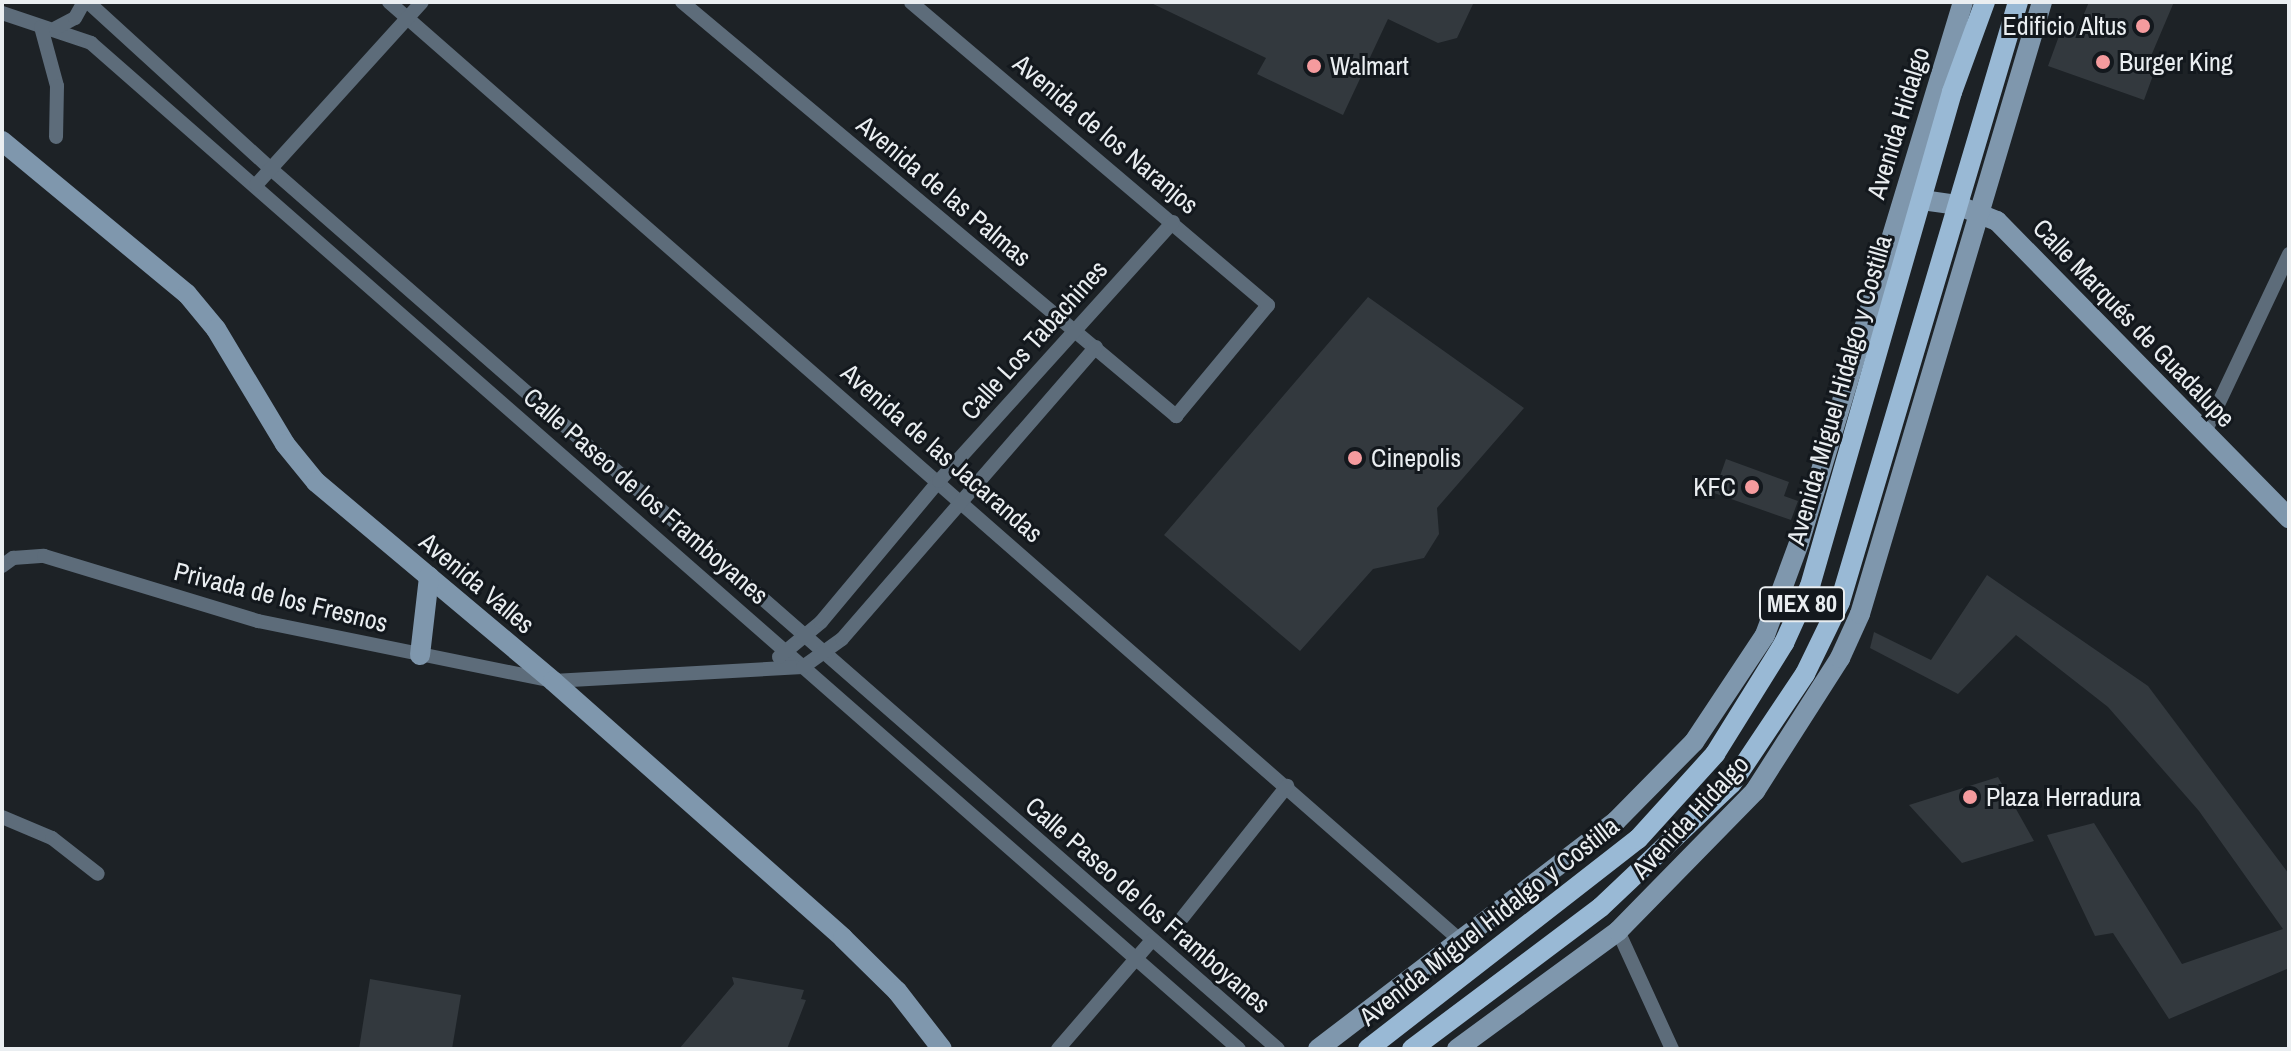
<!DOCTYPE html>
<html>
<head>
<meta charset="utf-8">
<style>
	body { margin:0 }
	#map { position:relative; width:2291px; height:1051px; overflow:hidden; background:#1d2226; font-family:"Archivo Narrow",sans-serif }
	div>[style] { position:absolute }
	.building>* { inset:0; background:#33393e }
	.street>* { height:14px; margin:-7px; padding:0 7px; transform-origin:7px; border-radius:7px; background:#5d6c7a }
	.secondary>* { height:20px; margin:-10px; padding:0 10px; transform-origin:10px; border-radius:10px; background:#7f97ad }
	.primary>* { height:20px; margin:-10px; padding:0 10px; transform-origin:10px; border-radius:10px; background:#99b9d5 }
	.dots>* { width:22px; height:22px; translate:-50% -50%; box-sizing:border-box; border:4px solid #13181d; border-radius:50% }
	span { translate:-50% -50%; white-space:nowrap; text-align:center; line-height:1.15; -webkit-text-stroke:6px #13181d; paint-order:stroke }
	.shield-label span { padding:2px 6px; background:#13181d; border:2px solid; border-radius:6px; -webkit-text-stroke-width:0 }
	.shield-label { font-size:24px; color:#eaeef1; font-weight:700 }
	.poi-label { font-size:26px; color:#eaeef1 }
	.right { translate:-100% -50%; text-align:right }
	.left { translate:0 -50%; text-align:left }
	.street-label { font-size:26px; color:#eaeef1 }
	.frame { position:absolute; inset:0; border:4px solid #eaeef1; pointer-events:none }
</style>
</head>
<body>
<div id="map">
	<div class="building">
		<div style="clip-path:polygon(1149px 2px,1474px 2px,1457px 38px,1438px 43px,1388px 19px,1343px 115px,1257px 74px,1266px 58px)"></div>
		<div style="clip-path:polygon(2089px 2px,2174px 2px,2151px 56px,2159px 59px,2144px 100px,2048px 66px,2063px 25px,2077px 30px)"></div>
		<div style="clip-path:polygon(1368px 297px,1524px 408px,1437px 508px,1439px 534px,1424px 558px,1373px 569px,1300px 651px,1164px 535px)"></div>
		<div style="clip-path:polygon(1726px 459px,1789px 482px,1784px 496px,1798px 501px,1791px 520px,1714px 493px)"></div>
		<div style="clip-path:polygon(1987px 575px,2148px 686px,2289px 874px,2289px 968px,2169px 1019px,2113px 933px,2095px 936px,2047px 835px,2094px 823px,2182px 964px,2283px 929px,2199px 811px,2108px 707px,2016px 635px,1958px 694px,1870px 648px,1874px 632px,1931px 660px)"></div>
		<div style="clip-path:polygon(1998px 777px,2034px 841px,1962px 863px,1909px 805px)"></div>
		<div style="clip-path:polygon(732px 977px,804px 990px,801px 999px,806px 1000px,787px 1049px,679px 1049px,734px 984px)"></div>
		<div style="clip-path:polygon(370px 979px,461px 995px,452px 1049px,359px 1049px)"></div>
	</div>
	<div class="street">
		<div style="left:88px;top:2px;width:248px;rotate:42.4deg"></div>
		<div style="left:271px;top:169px;width:1337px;rotate:41.15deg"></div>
		<div style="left:389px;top:2px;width:1427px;rotate:41.22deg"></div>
		<div style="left:682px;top:2px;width:645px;rotate:39.96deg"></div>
		<div style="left:1176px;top:416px;width:144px;rotate:-50.3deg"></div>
		<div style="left:1268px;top:305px;width:468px;rotate:-139.7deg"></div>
		<div style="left:2px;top:13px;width:94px;rotate:18.6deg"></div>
		<div style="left:91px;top:43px;width:1526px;rotate:41.23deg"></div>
		<div style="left:41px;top:27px;width:61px;rotate:74.8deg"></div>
		<div style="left:57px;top:86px;width:51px;rotate:91.1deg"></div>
		<div style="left:56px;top:28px;width:21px;rotate:-28deg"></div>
		<div style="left:75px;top:18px;width:18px;rotate:-61deg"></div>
		<div style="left:256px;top:185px;width:247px;rotate:-47.8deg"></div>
		<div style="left:2205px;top:432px;width:197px;rotate:-64.7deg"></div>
		<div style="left:2px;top:566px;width:14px;rotate:-36deg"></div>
		<div style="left:13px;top:558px;width:31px;rotate:-4deg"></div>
		<div style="left:44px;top:556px;width:224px;rotate:16.9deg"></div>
		<div style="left:258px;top:621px;width:301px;rotate:11.5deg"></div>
		<div style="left:553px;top:681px;width:250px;rotate:-3.2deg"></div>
		<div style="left:803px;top:667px;width:48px;rotate:-35.7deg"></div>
		<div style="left:842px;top:639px;width:387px;rotate:-49deg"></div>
		<div style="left:779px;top:657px;width:55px;rotate:-39.8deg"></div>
		<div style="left:821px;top:622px;width:184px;rotate:-50.1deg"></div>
		<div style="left:939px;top:481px;width:349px;rotate:-47.9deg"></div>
		<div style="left:2px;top:817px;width:54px;rotate:22.8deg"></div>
		<div style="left:52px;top:838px;width:58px;rotate:38deg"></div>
		<div style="left:1179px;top:922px;width:174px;rotate:-51.5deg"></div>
		<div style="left:1618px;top:931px;width:130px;rotate:65.4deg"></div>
		<div style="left:1058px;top:1049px;width:144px;rotate:-49.2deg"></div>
	</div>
	<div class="secondary">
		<div style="left:2px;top:141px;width:240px;rotate:39.6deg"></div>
		<div style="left:187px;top:294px;width:45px;rotate:50.4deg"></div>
		<div style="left:216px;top:329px;width:134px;rotate:59deg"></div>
		<div style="left:285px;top:444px;width:49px;rotate:50.8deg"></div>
		<div style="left:316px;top:482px;width:309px;rotate:40deg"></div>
		<div style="left:553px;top:681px;width:387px;rotate:41.5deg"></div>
		<div style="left:843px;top:938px;width:76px;rotate:44.5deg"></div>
		<div style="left:897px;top:991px;width:73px;rotate:52.2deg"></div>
		<div style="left:1922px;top:200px;width:35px;rotate:8deg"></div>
		<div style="left:1957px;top:205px;width:43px;rotate:21.8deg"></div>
		<div style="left:1997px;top:221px;width:417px;rotate:45.5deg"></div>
		<div style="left:420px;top:655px;width:79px;rotate:-83.4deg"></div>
		<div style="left:1318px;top:1049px;width:375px;rotate:-37.4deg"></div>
		<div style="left:1616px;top:821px;width:111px;rotate:-45.4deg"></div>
		<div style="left:1694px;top:742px;width:128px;rotate:-56.4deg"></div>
		<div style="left:1765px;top:635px;width:98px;rotate:-69.7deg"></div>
		<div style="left:1799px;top:543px;width:565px;rotate:-73.14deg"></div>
		<div style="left:1457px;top:1049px;width:200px;rotate:-36.2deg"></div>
		<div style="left:1618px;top:931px;width:196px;rotate:-45.6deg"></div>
		<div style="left:1755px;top:791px;width:158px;rotate:-57.4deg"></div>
		<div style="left:1840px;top:658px;width:48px;rotate:-65.6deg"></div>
		<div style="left:1860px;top:614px;width:638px;rotate:-73.44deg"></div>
	</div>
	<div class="primary">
		<div style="left:1368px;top:1049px;width:342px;rotate:-37.9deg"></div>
		<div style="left:1638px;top:839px;width:115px;rotate:-47.8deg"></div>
		<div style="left:1715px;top:754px;width:131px;rotate:-58.1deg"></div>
		<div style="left:1784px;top:643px;width:63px;rotate:-65.5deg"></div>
		<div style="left:1810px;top:586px;width:514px;rotate:-73.96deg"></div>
		<div style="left:1952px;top:92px;width:96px;rotate:-69.9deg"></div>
		<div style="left:1412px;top:1049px;width:236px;rotate:-36.9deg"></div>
		<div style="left:1601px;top:907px;width:180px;rotate:-43.4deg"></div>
		<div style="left:1732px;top:783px;width:131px;rotate:-56.2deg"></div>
		<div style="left:1805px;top:674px;width:80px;rotate:-64.1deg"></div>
		<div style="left:1840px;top:602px;width:626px;rotate:-73.48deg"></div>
	</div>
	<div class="dots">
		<div style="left:2143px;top:26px;background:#f59b9e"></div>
		<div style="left:2103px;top:62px;background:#f59b9e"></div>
		<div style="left:1314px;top:66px;background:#f59b9e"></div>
		<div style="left:1355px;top:458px;background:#f59b9e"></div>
		<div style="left:1752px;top:487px;background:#f59b9e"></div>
		<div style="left:1970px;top:797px;background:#f59b9e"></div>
	</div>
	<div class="shield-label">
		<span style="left:1802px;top:604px">MEX 80</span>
	</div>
	<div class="poi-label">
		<span class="right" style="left:2127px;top:26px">Edificio Altus</span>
		<span class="left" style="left:2119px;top:62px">Burger King</span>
		<span class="left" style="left:1330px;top:66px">Walmart</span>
		<span class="left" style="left:1371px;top:458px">Cinepolis</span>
		<span class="right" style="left:1736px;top:487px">KFC</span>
		<span class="left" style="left:1986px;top:797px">Plaza Herradura</span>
	</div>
	<div class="street-label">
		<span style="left:1898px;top:123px;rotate:-73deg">Avenida Hidalgo</span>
		<span style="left:1106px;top:134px;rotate:40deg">Avenida de los Naranjos</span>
		<span style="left:944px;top:191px;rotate:40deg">Avenida de las Palmas</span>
		<span style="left:2134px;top:323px;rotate:46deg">Calle Marqués de Guadalupe</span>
		<span style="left:1034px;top:340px;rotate:-48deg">Calle Los Tabachines</span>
		<span style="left:1839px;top:390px;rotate:-74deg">Avenida Miguel Hidalgo y Costilla</span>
		<span style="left:942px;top:453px;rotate:41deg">Avenida de las Jacarandas</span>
		<span style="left:646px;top:496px;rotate:41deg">Calle Paseo de los Framboyanes</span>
		<span style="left:477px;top:583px;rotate:40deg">Avenida Valles</span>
		<span style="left:281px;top:597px;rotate:14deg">Privada de los Fresnos</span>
		<span style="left:1690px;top:817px;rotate:-47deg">Avenida Hidalgo</span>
		<span style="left:1148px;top:905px;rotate:41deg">Calle Paseo de los Framboyanes</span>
		<span style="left:1489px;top:921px;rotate:-38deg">Avenida Miguel Hidalgo y Costilla</span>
	</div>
	<div class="frame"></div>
</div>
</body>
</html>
